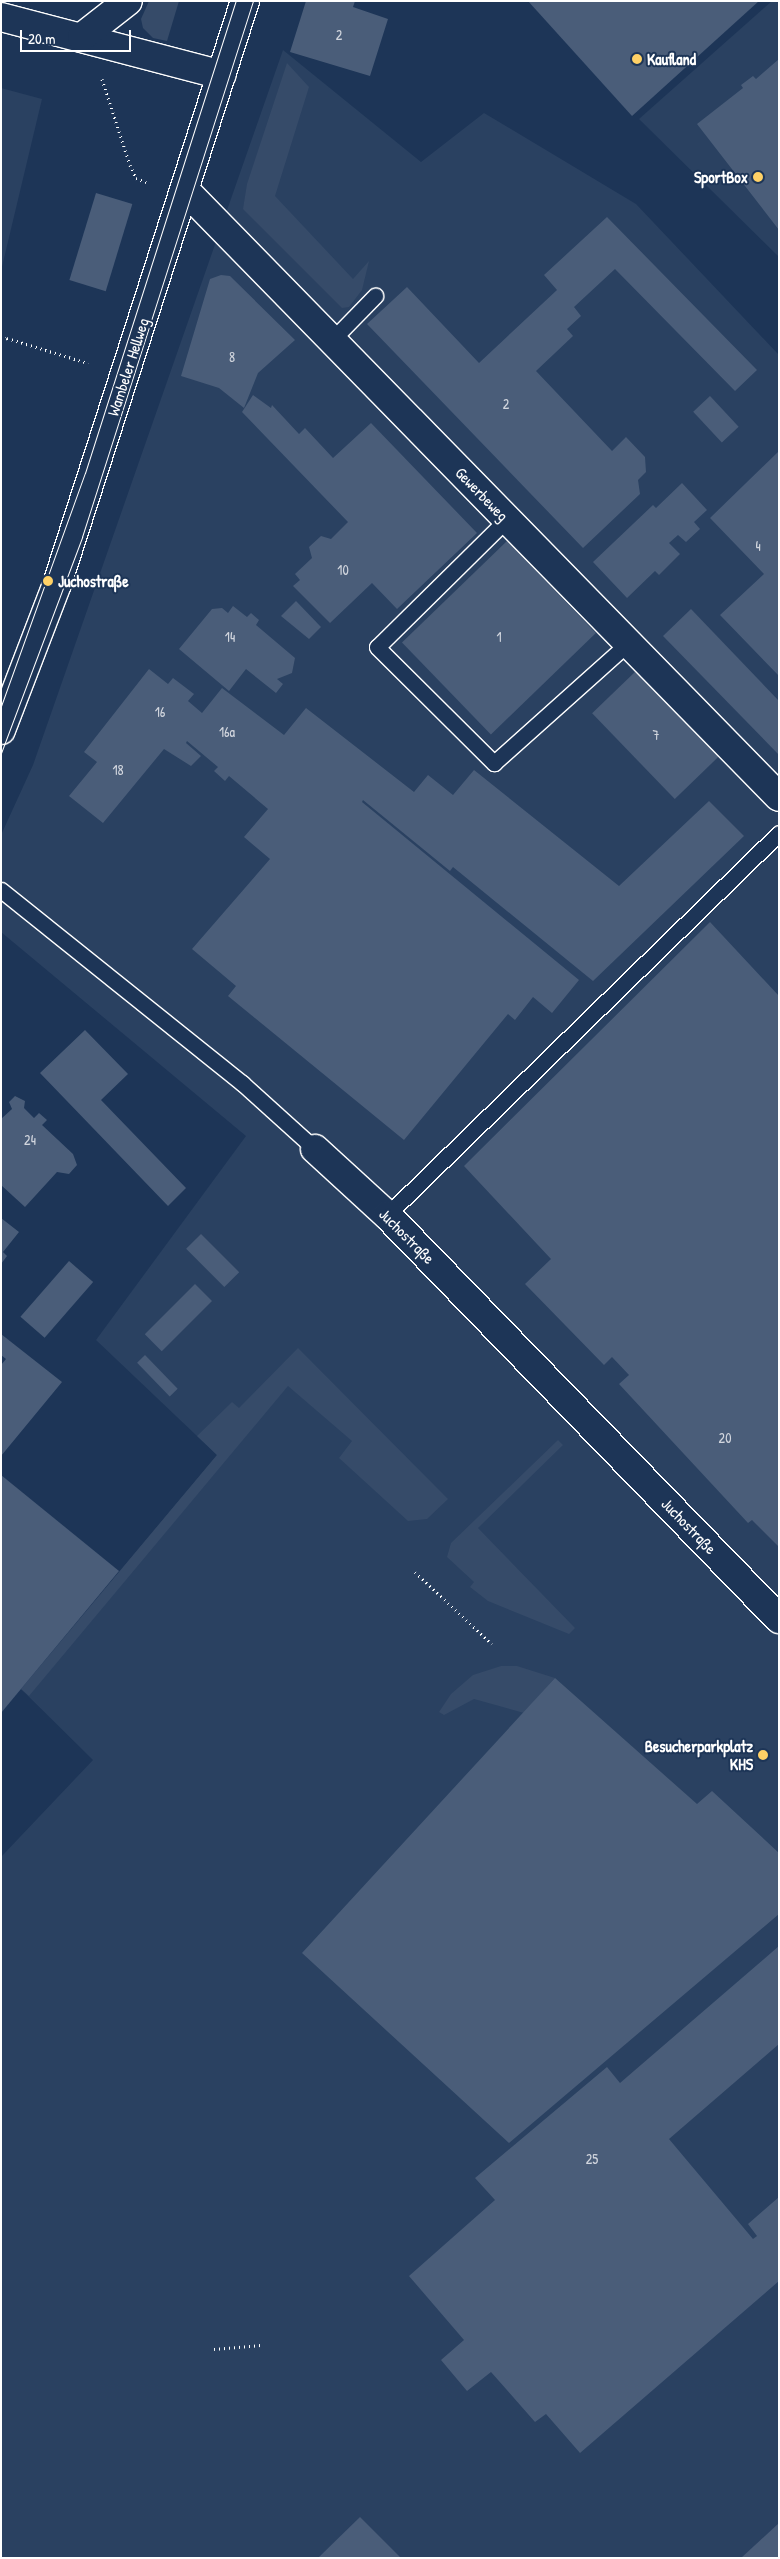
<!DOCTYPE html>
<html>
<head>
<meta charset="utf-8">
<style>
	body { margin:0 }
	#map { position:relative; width:780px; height:2559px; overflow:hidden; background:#1d3557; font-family:"Patrick Hand",sans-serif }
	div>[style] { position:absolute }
	.built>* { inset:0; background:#2a4161 }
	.green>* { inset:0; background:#364b69 }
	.building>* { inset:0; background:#4a5d79; transform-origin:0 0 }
	.path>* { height:3px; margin-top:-1.5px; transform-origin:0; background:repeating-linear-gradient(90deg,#fff 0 1px,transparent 0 5px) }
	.roads { filter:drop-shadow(1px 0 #fff) drop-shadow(-1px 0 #fff) drop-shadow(0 1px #fff) drop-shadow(0 -1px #fff) }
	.service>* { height:15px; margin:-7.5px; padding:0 7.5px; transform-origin:7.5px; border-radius:7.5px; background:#1d3557 }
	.minor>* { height:28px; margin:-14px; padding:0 14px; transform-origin:14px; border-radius:14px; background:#1d3557 }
	.secondary>* { height:28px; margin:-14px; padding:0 14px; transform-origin:14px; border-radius:14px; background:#1d3557 }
	.tram>* { height:1px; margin:-0.5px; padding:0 0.5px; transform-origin:0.5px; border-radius:0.5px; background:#fff }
	.dots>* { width:14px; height:14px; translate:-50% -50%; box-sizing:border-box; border:2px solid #1d3557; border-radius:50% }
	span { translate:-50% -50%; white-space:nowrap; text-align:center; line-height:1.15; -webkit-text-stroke:4px #1d3557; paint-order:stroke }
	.number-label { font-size:14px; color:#d2d6de }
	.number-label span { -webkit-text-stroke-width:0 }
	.poi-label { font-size:16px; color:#fff; font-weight:700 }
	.left { translate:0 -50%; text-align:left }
	.right { translate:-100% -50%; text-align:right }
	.street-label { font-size:16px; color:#fff }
	.frame { position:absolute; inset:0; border:2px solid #fff; pointer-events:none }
	.scale { position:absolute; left:20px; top:30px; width:111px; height:22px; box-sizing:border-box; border:2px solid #fff; border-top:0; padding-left:6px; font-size:15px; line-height:18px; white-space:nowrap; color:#fff; -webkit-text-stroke:4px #1d3557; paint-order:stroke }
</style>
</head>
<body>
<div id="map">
	<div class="built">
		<div style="clip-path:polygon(772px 1px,779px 1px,779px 257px,639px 119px)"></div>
		<div style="clip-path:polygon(283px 50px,421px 162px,484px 113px,636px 204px,779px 355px,779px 2558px,1px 2558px,1px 1857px,93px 1760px,21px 1689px,217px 1455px,96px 1340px,246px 1136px,1px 932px,1px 835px,33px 765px)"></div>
		<div style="clip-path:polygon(1px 88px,42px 99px,1px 271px)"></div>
	</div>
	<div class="green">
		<div style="clip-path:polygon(149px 1px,179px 1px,167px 41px,153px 38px,143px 28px,141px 19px)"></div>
		<div style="clip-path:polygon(287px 63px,309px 87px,275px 196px,353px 279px,369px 261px,362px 290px,349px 307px,342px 308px,243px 209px,247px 184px)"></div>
		<div style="clip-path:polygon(298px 1348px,448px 1499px,427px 1519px,408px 1521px,339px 1458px,352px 1441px,288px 1386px,29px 1696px,21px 1689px,217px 1455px,197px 1436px,232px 1402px,239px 1408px)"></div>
		<div style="clip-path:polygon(558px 1440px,563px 1445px,478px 1528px,575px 1628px,569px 1634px,488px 1601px,470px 1587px,474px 1582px,447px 1557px,451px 1543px)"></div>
		<div style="clip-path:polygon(501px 1666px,517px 1666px,555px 1678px,524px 1713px,474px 1699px,444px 1715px,439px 1712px,451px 1694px,473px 1675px)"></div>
	</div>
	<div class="building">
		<div style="clip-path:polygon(306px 1px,355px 1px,353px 7px,388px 19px,370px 76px,290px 52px)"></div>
		<div style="clip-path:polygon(528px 1px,759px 1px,632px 116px)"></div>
		<div style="clip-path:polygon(779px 59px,779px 230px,697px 124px,743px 88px,741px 85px,753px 76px,756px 79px)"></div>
		<div style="left:96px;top:193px;width:38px;height:91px;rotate:17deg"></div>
		<div style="clip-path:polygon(607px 217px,757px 370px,735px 391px,615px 269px,574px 307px,581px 316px,567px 329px,573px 336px,536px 371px,612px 451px,626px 437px,645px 457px,646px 472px,638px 480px,640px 494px,583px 548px,367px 324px,407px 287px,479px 363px,557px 290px,544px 275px)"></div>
		<div style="clip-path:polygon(221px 275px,230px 276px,295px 340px,258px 373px,244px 408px,219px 388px,181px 376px,210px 279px)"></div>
		<div style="clip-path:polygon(253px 395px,271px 408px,272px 405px,299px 434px,305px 428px,333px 458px,371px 423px,477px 533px,397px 609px,372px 583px,330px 623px,293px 586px,300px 580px,295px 574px,312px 558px,309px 547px,321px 536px,331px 539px,348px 522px,242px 412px)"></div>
		<div style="left:710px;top:396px;width:42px;height:23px;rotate:47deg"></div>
		<div style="clip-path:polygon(779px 451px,779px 676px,720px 615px,764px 574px,710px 518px)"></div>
		<div style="clip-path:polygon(682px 483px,707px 510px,694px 522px,700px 529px,686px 542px,678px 535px,669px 543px,680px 554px,659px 575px,655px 571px,627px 598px,593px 562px,653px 505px,656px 508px)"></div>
		<div style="left:507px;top:541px;width:128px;height:146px;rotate:46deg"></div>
		<div style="clip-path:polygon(296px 601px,321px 627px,309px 639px,281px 616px)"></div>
		<div style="clip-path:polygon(233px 606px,247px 617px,251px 613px,259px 620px,256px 625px,295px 658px,292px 673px,277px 679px,283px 684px,276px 693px,246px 669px,229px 691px,179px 649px,212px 609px,222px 608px,228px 613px)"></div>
		<div style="clip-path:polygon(691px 609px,779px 701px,779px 755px,663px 636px)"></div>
		<div style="clip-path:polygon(149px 669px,168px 684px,173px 678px,194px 694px,188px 701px,202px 713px,222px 688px,284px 735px,306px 708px,414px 792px,428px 775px,453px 795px,474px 770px,619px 886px,709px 801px,744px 836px,593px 981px,453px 867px,450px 871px,363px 800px,362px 802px,579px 980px,552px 1013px,533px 997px,515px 1020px,508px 1014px,404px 1140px,228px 996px,236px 986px,192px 949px,270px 859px,244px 837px,268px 809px,229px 776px,225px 781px,214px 771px,218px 767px,187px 741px,186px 743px,201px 756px,191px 766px,164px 749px,103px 823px,69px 796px,97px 762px,84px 752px)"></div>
		<div style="left:636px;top:671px;width:119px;height:61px;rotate:46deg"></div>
		<div style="clip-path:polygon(710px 922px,779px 996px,779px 1547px,752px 1520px,748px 1523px,619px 1384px,629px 1375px,612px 1357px,604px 1365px,525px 1284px,551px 1259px,464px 1166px)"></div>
		<div style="clip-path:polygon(85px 1030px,128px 1074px,101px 1100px,186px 1188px,168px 1206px,40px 1073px)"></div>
		<div style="clip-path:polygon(15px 1096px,25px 1101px,24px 1108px,34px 1118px,39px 1113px,47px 1120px,42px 1125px,73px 1154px,77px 1165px,69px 1174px,57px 1172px,25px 1207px,1px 1185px,1px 1119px,12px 1109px,9px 1102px)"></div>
		<div style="clip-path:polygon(1px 1218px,19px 1232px,3px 1252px,7px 1256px,1px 1264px)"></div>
		<div style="left:201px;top:1234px;width:54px;height:21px;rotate:45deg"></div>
		<div style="left:69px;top:1261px;width:32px;height:74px;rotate:41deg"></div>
		<div style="left:195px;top:1284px;width:24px;height:71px;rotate:45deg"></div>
		<div style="clip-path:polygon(1px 1334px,62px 1382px,1px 1456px,1px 1365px,6px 1359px,1px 1355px)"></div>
		<div style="left:145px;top:1355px;width:47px;height:11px;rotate:46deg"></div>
		<div style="clip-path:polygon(1px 1475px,119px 1571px,1px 1713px)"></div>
		<div style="clip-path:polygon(555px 1678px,697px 1804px,712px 1791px,779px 1853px,779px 1914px,509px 2143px,302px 1953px)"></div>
		<div style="clip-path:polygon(779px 1946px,779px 2044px,669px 2139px,753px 2239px,757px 2236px,748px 2224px,779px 2197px,779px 2281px,580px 2453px,546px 2414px,535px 2422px,491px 2372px,467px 2391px,441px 2360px,464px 2340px,409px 2276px,495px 2200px,475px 2178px,607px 2067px,620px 2083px)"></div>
		<div style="clip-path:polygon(360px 2517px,401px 2558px,318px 2558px)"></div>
		<div style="clip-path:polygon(779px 2523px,779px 2558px,741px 2558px)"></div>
	</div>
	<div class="path">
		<div style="left:102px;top:79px;width:90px;rotate:72deg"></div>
		<div style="left:130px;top:165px;width:14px;rotate:65deg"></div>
		<div style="left:136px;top:178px;width:11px;rotate:22deg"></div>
		<div style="left:1px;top:340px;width:6px;rotate:-18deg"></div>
		<div style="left:7px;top:338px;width:85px;rotate:17.2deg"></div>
		<div style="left:415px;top:1572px;width:105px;rotate:43.1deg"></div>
		<div style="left:214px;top:2349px;width:47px;rotate:-4.9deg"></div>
	</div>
	<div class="roads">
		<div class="service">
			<div style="left:332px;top:340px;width:62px;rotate:-45.7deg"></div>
			<div style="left:507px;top:519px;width:182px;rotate:135.4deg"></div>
			<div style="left:377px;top:647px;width:165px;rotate:44.8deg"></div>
			<div style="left:494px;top:763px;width:180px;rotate:-41.8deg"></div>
			<div style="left:1px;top:890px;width:309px;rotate:38.7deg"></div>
			<div style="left:242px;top:1083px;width:98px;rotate:42.1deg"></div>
			<div style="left:387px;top:1215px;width:547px;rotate:-44.26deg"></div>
		</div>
		<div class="minor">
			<div style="left:1px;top:17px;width:228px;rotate:14.7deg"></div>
			<div style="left:82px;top:37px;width:58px;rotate:-38deg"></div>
			<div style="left:185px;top:190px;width:849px;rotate:45.62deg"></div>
			<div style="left:315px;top:1149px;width:98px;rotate:42.5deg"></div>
			<div style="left:387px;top:1215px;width:563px;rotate:45.86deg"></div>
		</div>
		<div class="secondary">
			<div style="left:1px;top:730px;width:156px;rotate:-69deg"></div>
			<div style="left:57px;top:584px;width:613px;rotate:-72.13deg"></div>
		</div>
	</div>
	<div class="tram">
		<div style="left:1px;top:706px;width:248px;rotate:-70.2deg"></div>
		<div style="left:85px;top:473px;width:496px;rotate:-72.3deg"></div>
		<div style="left:1px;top:753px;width:231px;rotate:-69.4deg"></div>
		<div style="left:82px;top:537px;width:563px;rotate:-72.31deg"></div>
	</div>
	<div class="dots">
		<div style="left:637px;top:59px;background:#ffd166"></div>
		<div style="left:758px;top:177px;background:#ffd166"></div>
		<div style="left:48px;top:581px;background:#ffd166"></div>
		<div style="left:763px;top:1755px;background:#ffd166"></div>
	</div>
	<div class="number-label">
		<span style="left:339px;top:35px">2</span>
		<span style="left:232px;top:357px">8</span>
		<span style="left:506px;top:404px">2</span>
		<span style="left:758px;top:546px">4</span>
		<span style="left:343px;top:570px">10</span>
		<span style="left:230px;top:637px">14</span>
		<span style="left:499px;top:637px">1</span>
		<span style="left:160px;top:712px">16</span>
		<span style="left:227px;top:732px">16a</span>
		<span style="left:656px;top:735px">7</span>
		<span style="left:118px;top:770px">18</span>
		<span style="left:30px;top:1140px">24</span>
		<span style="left:725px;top:1438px">20</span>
		<span style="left:592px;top:2159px">25</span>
	</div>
	<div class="poi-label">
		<span class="left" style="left:647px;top:59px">Kaufland</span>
		<span class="right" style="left:748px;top:177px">SportBox</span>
		<span class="left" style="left:58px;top:581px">Juchostraße</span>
		<span class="right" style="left:753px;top:1755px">Besucherparkplatz<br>KHS</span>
	</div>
	<div class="street-label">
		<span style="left:128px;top:367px;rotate:-72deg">Wambeler Hellweg</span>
		<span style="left:482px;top:494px;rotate:46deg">Gewerbeweg</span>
		<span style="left:407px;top:1236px;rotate:45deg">Juchostraße</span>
		<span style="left:689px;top:1526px;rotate:46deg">Juchostraße</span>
	</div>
	<div class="frame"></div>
	<div class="scale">20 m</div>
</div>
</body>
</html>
